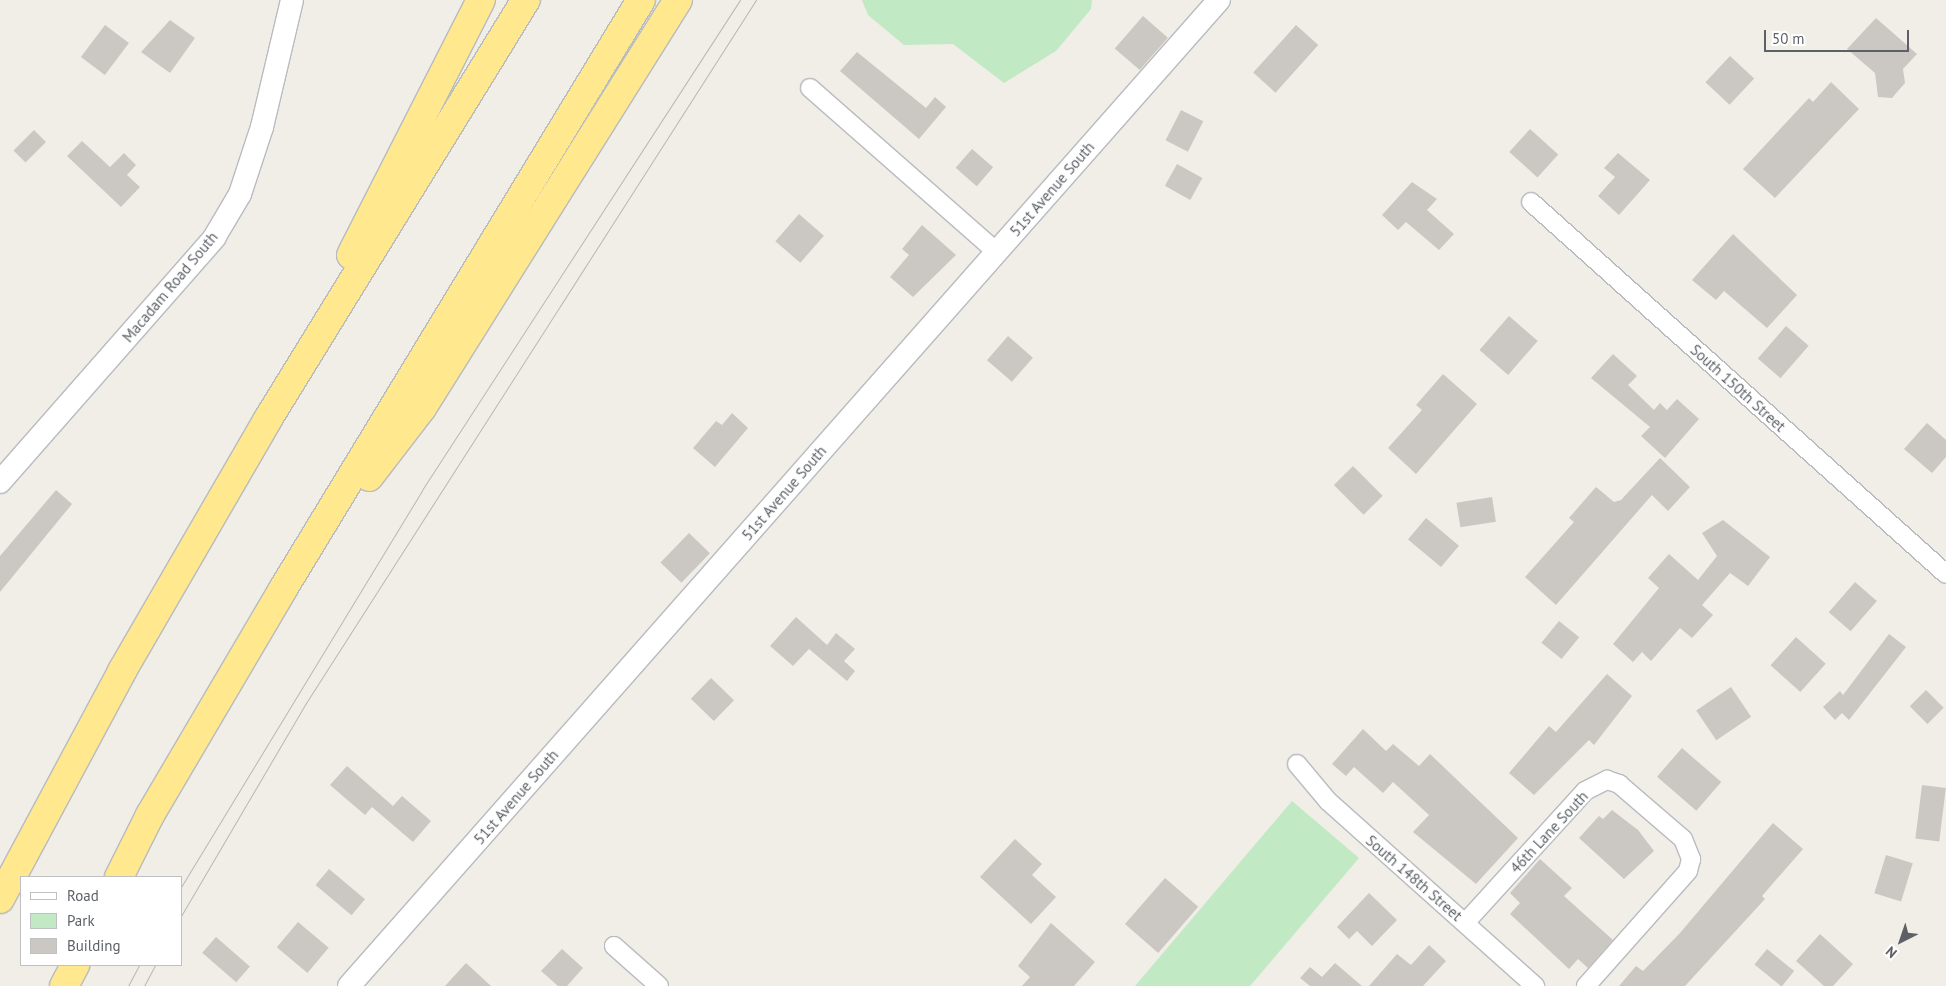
<!DOCTYPE html>
<html>
<head>
<meta charset="utf-8">
<style>
	body { margin:0 }
	#map { position:relative; width:1946px; height:986px; overflow:hidden; background:#f0eee6; font-family:"PT Sans",sans-serif }
	div>[style] { position:absolute }
	.green>* { inset:0; background:#c1e9c3 }
	.building>* { inset:0; background:#cbc8c3; transform-origin:0 0 }
	.roads { filter:drop-shadow(1px 0 #b8bbc0) drop-shadow(-1px 0 #b8bbc0) drop-shadow(0 1px #b8bbc0) drop-shadow(0 -1px #b8bbc0) }
	.minor>* { height:18px; margin:-9px; padding:0 9px; transform-origin:9px; border-radius:9px; background:#fff }
	.tertiary>* { height:22px; margin:-11px; padding:0 11px; transform-origin:11px; border-radius:11px; background:#fff }
	.motorway>* { height:28px; margin:-14px; padding:0 14px; transform-origin:14px; border-radius:14px; background:#ffe88e }
	.tram>* { height:1px; margin:-0.5px; padding:0 0.5px; transform-origin:0.5px; border-radius:0.5px; background:#b6b7b8 }
	span { translate:-50% -50%; white-space:nowrap; text-align:center; line-height:1.15; -webkit-text-stroke:4.5px #fff; paint-order:stroke }
	.street-label { font-size:15px; color:#5d6167 }
	.legend { position:absolute; left:20px; top:876px; width:162px; height:90px; box-sizing:border-box; background:#fff; border:1px solid #bec0c2; margin:0; padding:6px 9px; list-style:none; font-size:15px; color:#5d6167 }
	.legend li { display:flex; align-items:center; gap:10px; height:25px }
	.legend b { width:25px; border:1px solid #bec0c2 }
	.north { position:absolute; left:1876px; top:916px; width:50px; height:50px; -webkit-text-stroke:4px #fff; paint-order:stroke; rotate:221deg; font-size:14px; font-weight:700; line-height:20px; text-align:center; color:#5d6167 }
	.north::after { content:''; display:block; margin:auto; width:18px; height:22px; background:#5d6167; clip-path:polygon(50% 0,100% 100%,50% 72%,0 100%) }
	.scale { position:absolute; left:1764px; top:30px; width:145px; height:22px; box-sizing:border-box; border:2px solid #5d6167; border-top:0; padding-left:6px; font-size:15px; line-height:18px; white-space:nowrap; color:#5d6167; -webkit-text-stroke:4px #fff; paint-order:stroke }
</style>
</head>
<body>
<div id="map">
	<div class="green">
		<div style="clip-path:polygon(862px 0,1092px 0,1091px 9px,1056px 51px,1004px 83px,953px 44px,904px 45px,868px 15px)"></div>
		<div style="clip-path:polygon(1292px 801px,1359px 858px,1250px 986px,1135px 986px)"></div>
	</div>
	<div class="building">
		<div style="left:1143px;top:16px;width:33px;height:43px;rotate:41deg"></div>
		<div style="clip-path:polygon(1876px 18px,1917px 54px,1903px 69px,1905px 83px,1892px 98px,1878px 97px,1875px 73px,1847px 49px)"></div>
		<div style="clip-path:polygon(170px 20px,195px 38px,170px 73px,141px 52px)"></div>
		<div style="left:105px;top:25px;width:30px;height:40px;rotate:37deg"></div>
		<div style="left:1296px;top:25px;width:30px;height:64px;rotate:42deg"></div>
		<div style="clip-path:polygon(857px 52px,926px 108px,935px 97px,946px 107px,919px 139px,840px 71px)"></div>
		<div style="left:1730px;top:56px;width:33px;height:36px;rotate:43deg"></div>
		<div style="clip-path:polygon(1831px 82px,1859px 109px,1775px 198px,1743px 169px,1809px 98px,1813px 102px)"></div>
		<div style="left:1181px;top:110px;width:25px;height:34px;rotate:27deg"></div>
		<div style="left:1530px;top:129px;width:38px;height:31px;rotate:42deg"></div>
		<div style="left:34px;top:130px;width:17px;height:29px;rotate:45deg"></div>
		<div style="clip-path:polygon(82px 141px,110px 167px,124px 153px,136px 165px,127px 175px,140px 187px,121px 207px,67px 156px)"></div>
		<div style="left:972px;top:149px;width:28px;height:25px;rotate:41deg"></div>
		<div style="clip-path:polygon(1618px 153px,1650px 180px,1619px 215px,1598px 196px,1615px 177px,1604px 168px)"></div>
		<div style="left:1177px;top:164px;width:29px;height:25px;rotate:29deg"></div>
		<div style="clip-path:polygon(1412px 182px,1437px 199px,1427px 210px,1454px 234px,1439px 250px,1406px 222px,1398px 230px,1382px 215px)"></div>
		<div style="left:799px;top:214px;width:33px;height:36px;rotate:41deg"></div>
		<div style="clip-path:polygon(922px 225px,956px 255px,913px 297px,890px 277px,909px 255px,902px 249px)"></div>
		<div style="clip-path:polygon(1733px 234px,1797px 295px,1767px 328px,1724px 291px,1716px 300px,1692px 280px)"></div>
		<div style="left:1509px;top:316px;width:38px;height:45px;rotate:41deg"></div>
		<div style="left:1786px;top:326px;width:30px;height:43px;rotate:41deg"></div>
		<div style="left:1008px;top:336px;width:33px;height:32px;rotate:41deg"></div>
		<div style="clip-path:polygon(1613px 354px,1637px 376px,1628px 385px,1654px 410px,1660px 403px,1667px 410px,1677px 399px,1699px 419px,1665px 458px,1641px 436px,1650px 427px,1591px 378px)"></div>
		<div style="clip-path:polygon(1443px 374px,1477px 404px,1416px 474px,1388px 448px,1422px 410px,1416px 405px)"></div>
		<div style="clip-path:polygon(732px 413px,748px 428px,715px 467px,693px 448px,716px 421px,722px 425px)"></div>
		<div style="clip-path:polygon(1927px 423px,1946px 440px,1946px 457px,1932px 473px,1904px 449px)"></div>
		<div style="clip-path:polygon(1660px 458px,1690px 487px,1668px 511px,1652px 495px,1556px 605px,1525px 577px,1574px 522px,1569px 518px,1596px 487px,1614px 502px,1621px 500px)"></div>
		<div style="left:1353px;top:466px;width:42px;height:27px;rotate:45deg"></div>
		<div style="clip-path:polygon(56px 490px,72px 504px,0 592px,0 556px)"></div>
		<div style="left:1492px;top:497px;width:25px;height:36px;rotate:81deg"></div>
		<div style="left:1426px;top:518px;width:43px;height:28px;rotate:40deg"></div>
		<div style="clip-path:polygon(1723px 520px,1770px 557px,1748px 586px,1730px 573px,1702px 605px,1713px 615px,1692px 638px,1680px 628px,1651px 661px,1642px 652px,1633px 662px,1613px 644px,1659px 588px,1648px 578px,1669px 554px,1698px 580px,1717px 556px,1702px 533px)"></div>
		<div style="left:689px;top:533px;width:29px;height:41px;rotate:44deg"></div>
		<div style="left:1855px;top:582px;width:29px;height:40px;rotate:41deg"></div>
		<div style="clip-path:polygon(796px 617px,827px 645px,836px 633px,855px 649px,844px 661px,855px 671px,847px 681px,809px 649px,793px 666px,770px 646px)"></div>
		<div style="left:1559px;top:621px;width:26px;height:28px;rotate:39deg"></div>
		<div style="clip-path:polygon(1889px 634px,1906px 647px,1849px 720px,1842px 713px,1835px 720px,1823px 707px,1840px 691px,1843px 695px)"></div>
		<div style="left:1796px;top:637px;width:40px;height:38px;rotate:42deg"></div>
		<div style="clip-path:polygon(1607px 674px,1632px 696px,1594px 745px,1589px 740px,1534px 795px,1509px 773px,1549px 726px,1556px 732px)"></div>
		<div style="left:711px;top:678px;width:32px;height:29px;rotate:44deg"></div>
		<div style="left:1731px;top:687px;width:36px;height:42px;rotate:56deg"></div>
		<div style="left:1926px;top:690px;width:25px;height:23px;rotate:45deg"></div>
		<div style="clip-path:polygon(1363px 729px,1386px 751px,1393px 744px,1419px 766px,1430px 754px,1518px 838px,1476px 884px,1413px 832px,1429px 815px,1393px 782px,1383px 793px,1354px 767px,1346px 776px,1332px 764px)"></div>
		<div style="left:1682px;top:748px;width:52px;height:38px;rotate:41deg"></div>
		<div style="clip-path:polygon(347px 766px,393px 806px,402px 796px,431px 821px,413px 842px,372px 807px,365px 815px,330px 785px)"></div>
		<div style="left:1922px;top:785px;width:24px;height:54px;rotate:7deg"></div>
		<div style="clip-path:polygon(1612px 810px,1638px 830px,1654px 851px,1624px 879px,1579px 838px,1599px 816px,1603px 819px)"></div>
		<div style="clip-path:polygon(1773px 823px,1803px 849px,1762px 896px,1765px 899px,1685px 986px,1619px 986px,1636px 966px,1643px 971px,1680px 933px)"></div>
		<div style="clip-path:polygon(1015px 839px,1042px 864px,1032px 875px,1056px 897px,1031px 924px,980px 877px)"></div>
		<div style="left:1886px;top:855px;width:28px;height:40px;rotate:17deg"></div>
		<div style="clip-path:polygon(1540px 859px,1572px 888px,1564px 896px,1613px 940px,1588px 968px,1578px 959px,1569px 969px,1510px 914px,1520px 903px,1510px 893px)"></div>
		<div style="left:329px;top:869px;width:47px;height:21px;rotate:40deg"></div>
		<div style="left:1165px;top:878px;width:44px;height:61px;rotate:41deg"></div>
		<div style="clip-path:polygon(1369px 893px,1397px 920px,1372px 946px,1357px 931px,1349px 939px,1337px 927px)"></div>
		<div style="left:298px;top:922px;width:40px;height:33px;rotate:40deg"></div>
		<div style="clip-path:polygon(1051px 923px,1095px 962px,1074px 986px,1022px 986px,1030px 977px,1018px 966px)"></div>
		<div style="clip-path:polygon(1820px 934px,1853px 964px,1833px 986px,1824px 986px,1796px 961px)"></div>
		<div style="left:216px;top:937px;width:45px;height:21px;rotate:41deg"></div>
		<div style="clip-path:polygon(1429px 945px,1446px 961px,1423px 986px,1369px 986px,1397px 954px,1411px 965px)"></div>
		<div style="clip-path:polygon(562px 949px,583px 968px,567px 986px,558px 986px,541px 971px)"></div>
		<div style="left:1767px;top:949px;width:35px;height:20px;rotate:39deg"></div>
		<div style="clip-path:polygon(466px 963px,491px 986px,445px 986px)"></div>
		<div style="clip-path:polygon(1335px 963px,1362px 986px,1310px 986px,1300px 978px,1310px 967px,1322px 977px)"></div>
	</div>
	<div class="roads">
		<div class="minor">
			<div style="left:810px;top:88px;width:249px;rotate:41.3deg"></div>
			<div style="left:1531px;top:202px;width:557px;rotate:41.87deg"></div>
			<div style="left:1297px;top:764px;width:48px;rotate:50deg"></div>
			<div style="left:1328px;top:801px;width:278px;rotate:41.8deg"></div>
			<div style="left:1465px;top:923px;width:178px;rotate:-47.7deg"></div>
			<div style="left:1585px;top:791px;width:25px;rotate:-27deg"></div>
			<div style="left:1607px;top:780px;width:13px;rotate:18deg"></div>
			<div style="left:1619px;top:784px;width:84px;rotate:40.7deg"></div>
			<div style="left:1683px;top:839px;width:22px;rotate:68deg"></div>
			<div style="left:1691px;top:859px;width:12px;rotate:104deg"></div>
			<div style="left:1688px;top:871px;width:154px;rotate:131.6deg"></div>
			<div style="left:614px;top:946px;width:60px;rotate:41.6deg"></div>
		</div>
		<div class="tertiary">
			<div style="left:0;top:482px;width:325px;rotate:-48.7deg"></div>
			<div style="left:214px;top:238px;width:51px;rotate:-59.4deg"></div>
			<div style="left:240px;top:194px;width:71px;rotate:-71.8deg"></div>
			<div style="left:262px;top:127px;width:130px;rotate:-76.7deg"></div>
			<div style="left:349px;top:986px;width:1315px;rotate:-48.58deg"></div>
		</div>
		<div class="motorway">
			<div style="left:351px;top:255px;width:286px;rotate:-63deg"></div>
			<div style="left:369px;top:477px;width:87px;rotate:-52.5deg"></div>
			<div style="left:422px;top:408px;width:482px;rotate:-57.9deg"></div>
			<div style="left:119px;top:877px;width:69px;rotate:-63.4deg"></div>
			<div style="left:150px;top:815px;width:262px;rotate:-59.5deg"></div>
			<div style="left:283px;top:589px;width:689px;rotate:-58.71deg"></div>
			<div style="left:0;top:899px;width:259px;rotate:-61.8deg"></div>
			<div style="left:122px;top:671px;width:291px;rotate:-59.9deg"></div>
			<div style="left:268px;top:419px;width:492px;rotate:-58.4deg"></div>
			<div style="left:64px;top:986px;width:24px;rotate:-62deg"></div>
		</div>
	</div>
	<div class="tram">
		<div style="left:181px;top:887px;width:464px;rotate:-58.7deg"></div>
		<div style="left:422px;top:490px;width:584px;rotate:-57.02deg"></div>
		<div style="left:181px;top:916px;width:247px;rotate:-59.6deg"></div>
		<div style="left:306px;top:703px;width:835px;rotate:-57.38deg"></div>
		<div style="left:128px;top:986px;width:24px;rotate:-62deg"></div>
		<div style="left:144px;top:986px;width:24px;rotate:-62deg"></div>
	</div>
	<div class="street-label">
		<span style="left:1052px;top:189px;rotate:-49deg">51st Avenue South</span>
		<span style="left:170px;top:287px;rotate:-50deg">Macadam Road South</span>
		<span style="left:1738px;top:388px;rotate:42deg">South 150th Street</span>
		<span style="left:784px;top:493px;rotate:-49deg">51st Avenue South</span>
		<span style="left:516px;top:797px;rotate:-49deg">51st Avenue South</span>
		<span style="left:1549px;top:832px;rotate:-47deg">46th Lane South</span>
		<span style="left:1414px;top:878px;rotate:41deg">South 148th Street</span>
	</div>
	<ul class="legend">
	<li><b style="height:6px;background:#fff"></b>Road</li>
	<li><b style="height:14px;background:#c1e9c3"></b>Park</li>
	<li><b style="height:14px;background:#cbc8c3"></b>Building</li>
	</ul>
	<div class="north">N</div>
	<div class="scale">50 m</div>
</div>
</body>
</html>
